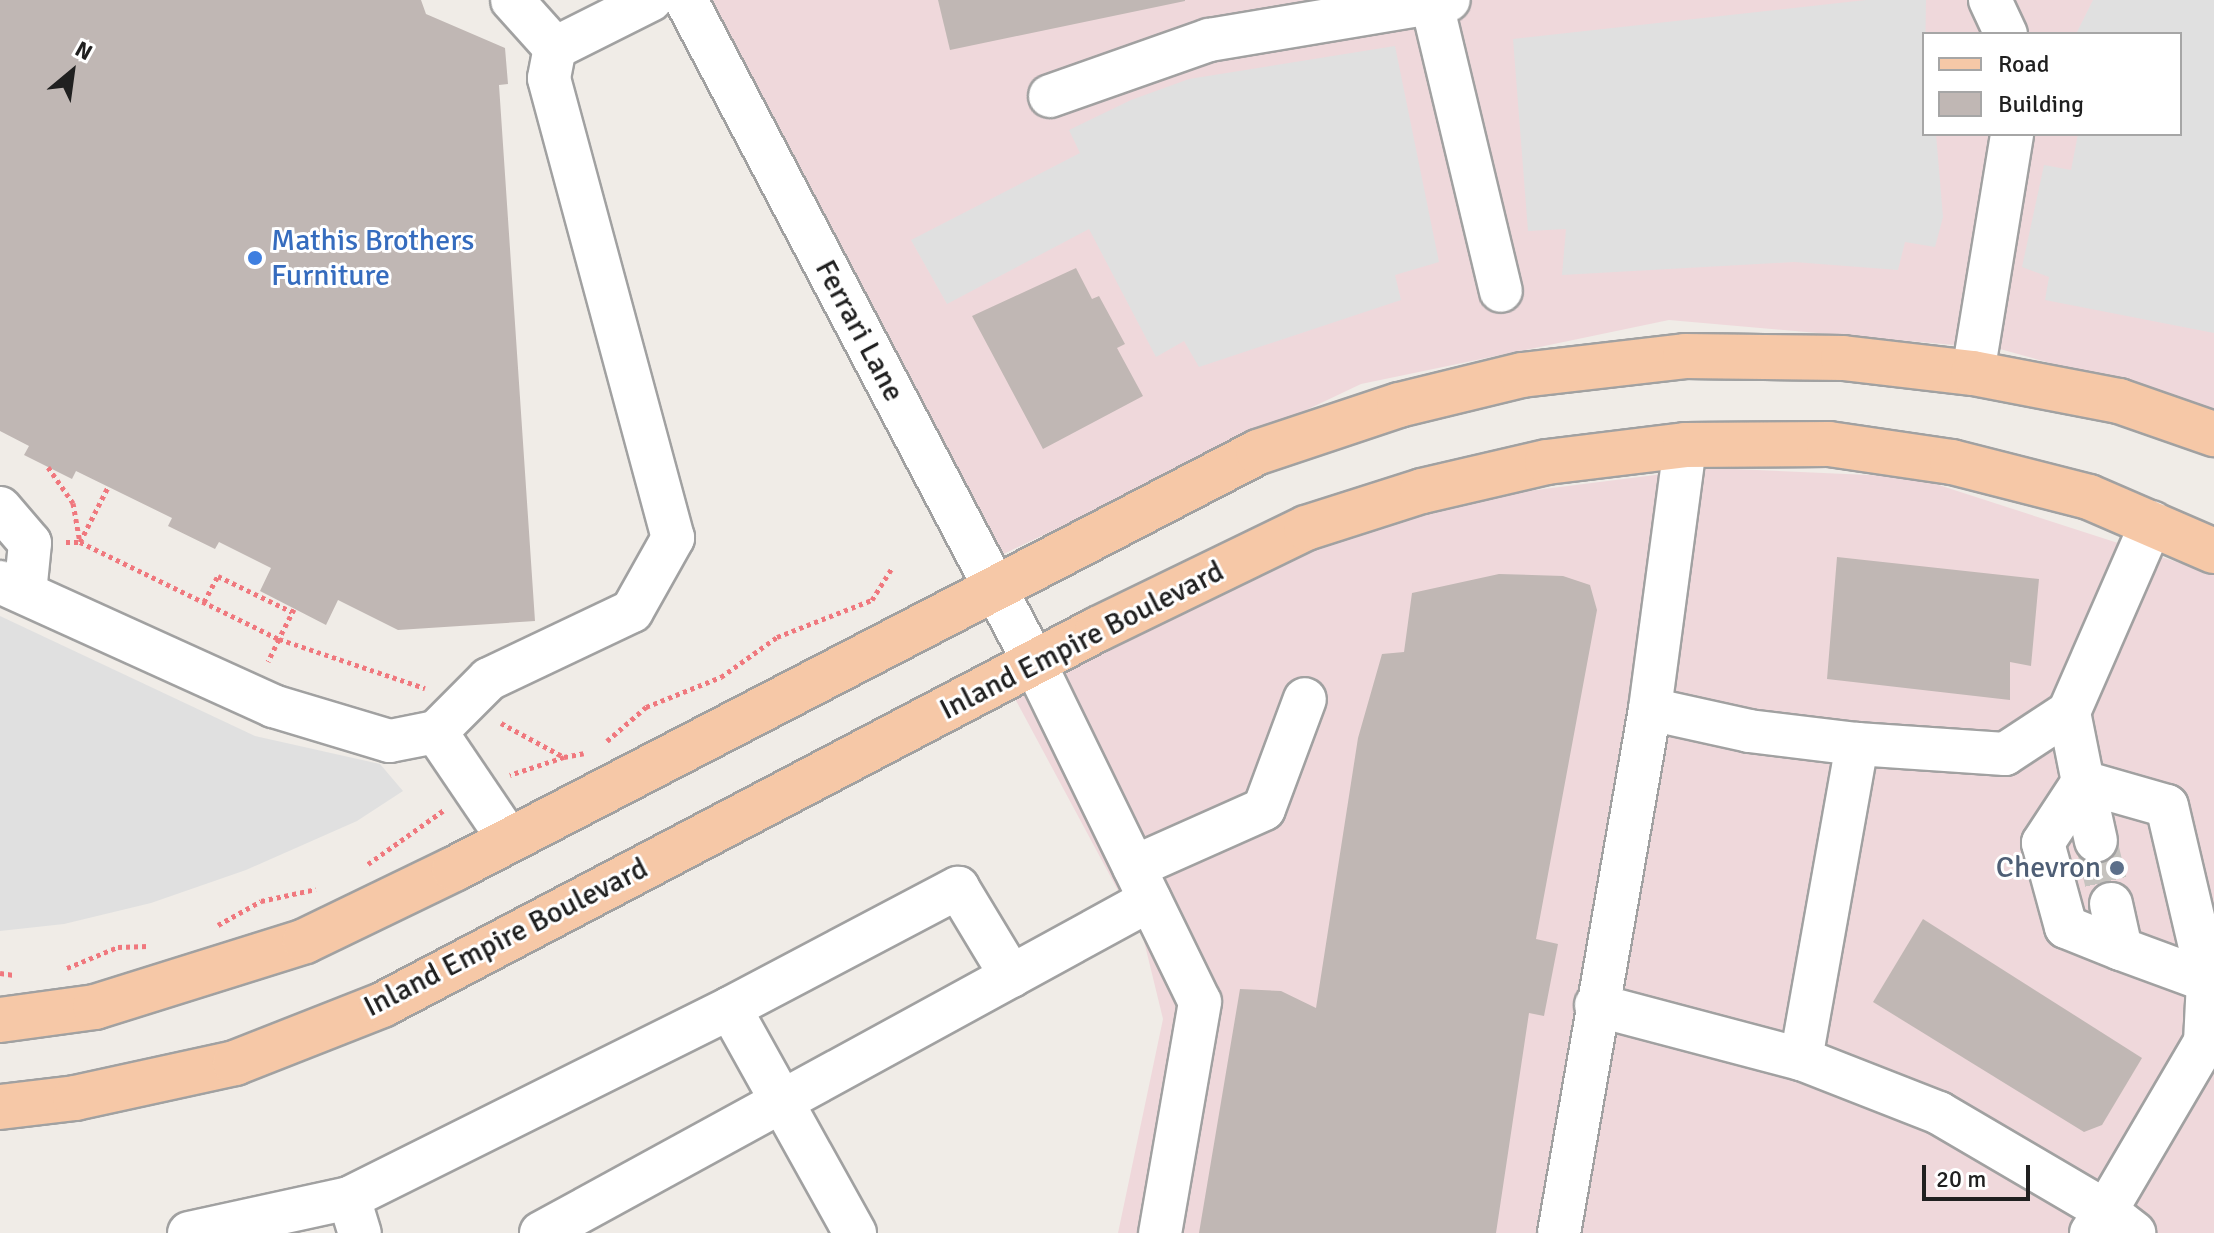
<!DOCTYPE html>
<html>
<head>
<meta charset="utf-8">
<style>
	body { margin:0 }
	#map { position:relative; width:2214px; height:1233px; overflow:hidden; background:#f0ece7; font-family:Signika,sans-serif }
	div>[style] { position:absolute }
	.commercial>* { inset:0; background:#efd8db }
	.parking>* { inset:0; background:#e0e0e0 }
	.building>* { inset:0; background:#c0b7b4 }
	.minor-tunnel>* { height:42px; margin-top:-21px; transform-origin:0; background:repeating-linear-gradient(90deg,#c6c3bf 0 42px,transparent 0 63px) }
	.path>* { height:5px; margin-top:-2.5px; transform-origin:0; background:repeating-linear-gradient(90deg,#f0787e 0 4px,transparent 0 8px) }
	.roads { filter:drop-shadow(2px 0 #a1a1a1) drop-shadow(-2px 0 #a1a1a1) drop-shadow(0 2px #a1a1a1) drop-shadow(0 -2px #a1a1a1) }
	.minor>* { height:42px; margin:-21px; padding:0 21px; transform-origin:21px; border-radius:21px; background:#fff }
	.major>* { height:44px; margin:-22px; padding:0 22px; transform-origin:22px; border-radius:22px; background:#f6c8a7 }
	.dots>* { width:22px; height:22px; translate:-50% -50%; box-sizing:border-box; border:4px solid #fff; border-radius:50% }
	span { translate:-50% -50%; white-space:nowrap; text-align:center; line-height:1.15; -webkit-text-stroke:6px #fff; paint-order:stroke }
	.shop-label { font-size:30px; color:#366cbe }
	.left { translate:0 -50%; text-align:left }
	.street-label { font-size:30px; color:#202020 }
	.service-label { font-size:30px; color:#4e5e75 }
	.right { translate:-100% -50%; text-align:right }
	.legend { position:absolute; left:1922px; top:32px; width:260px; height:104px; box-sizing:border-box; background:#fff; border:2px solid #a6a6a6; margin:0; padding:10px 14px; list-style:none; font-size:24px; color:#202020 }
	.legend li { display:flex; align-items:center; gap:16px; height:40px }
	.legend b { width:40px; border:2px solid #a6a6a6 }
	.north { position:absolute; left:32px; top:32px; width:80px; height:80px; -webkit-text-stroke:6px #fff; paint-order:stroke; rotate:29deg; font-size:22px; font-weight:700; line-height:32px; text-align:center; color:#202020 }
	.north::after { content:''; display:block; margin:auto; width:28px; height:36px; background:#202020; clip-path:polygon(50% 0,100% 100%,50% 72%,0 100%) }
	.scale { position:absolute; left:1922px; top:1165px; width:108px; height:36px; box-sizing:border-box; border:4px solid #202020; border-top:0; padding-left:10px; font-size:24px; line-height:28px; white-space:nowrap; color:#202020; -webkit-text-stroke:6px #fff; paint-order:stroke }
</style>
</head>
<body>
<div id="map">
	<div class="commercial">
		<div style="clip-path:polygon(evenodd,709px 0,2214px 0,2214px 409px,2000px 349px,1669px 320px,1361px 384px,993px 559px,709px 0,1924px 34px,2180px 34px,2180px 134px,1924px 134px,1924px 34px)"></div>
		<div style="clip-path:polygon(1711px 468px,1914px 477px,2214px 574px,2214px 1233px,1118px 1233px,1163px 1019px,1143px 937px,1013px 695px,1260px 562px,1479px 497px)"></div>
	</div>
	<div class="parking">
		<div style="clip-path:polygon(1866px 0,1926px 0,1924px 134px,1936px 134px,1943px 217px,1935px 247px,1905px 242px,1898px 270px,1794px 262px,1562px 275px,1566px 229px,1528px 231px,1513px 39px)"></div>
		<div style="clip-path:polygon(2093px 0,2214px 0,2214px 333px,2045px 300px,2049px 277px,2022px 267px,2044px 165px,2071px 170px,2078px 134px,2180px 134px,2180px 34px,2076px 34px)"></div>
		<div style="clip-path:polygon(1395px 46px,1439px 262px,1395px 275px,1401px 300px,1199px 367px,1184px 341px,1156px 357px,1089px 229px,947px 304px,911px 240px,1080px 153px,1069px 130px,1131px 100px,1189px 79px)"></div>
		<div style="clip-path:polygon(0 616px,255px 736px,380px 764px,403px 791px,357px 821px,246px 870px,151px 903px,64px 924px,0 931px)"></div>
	</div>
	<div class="building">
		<div style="clip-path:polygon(0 0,421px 0,426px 14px,505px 48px,508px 84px,499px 85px,535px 621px,398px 630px,338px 600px,326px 625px,260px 591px,271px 568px,219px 542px,215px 549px,168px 526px,172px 518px,76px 471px,72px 479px,24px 455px,29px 446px,0 431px)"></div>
		<div style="clip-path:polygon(938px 0,1185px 0,1185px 1px,950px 50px)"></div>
		<div style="clip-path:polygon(1076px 268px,1092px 299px,1099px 296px,1125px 344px,1117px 348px,1143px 396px,1043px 449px,972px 316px)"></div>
		<div style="clip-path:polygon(1837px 557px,2039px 579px,2031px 666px,2010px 662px,2010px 700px,1827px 679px)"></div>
		<div style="clip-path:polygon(1499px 574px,1563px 576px,1590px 585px,1597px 610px,1536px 939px,1558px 944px,1544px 1016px,1529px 1013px,1496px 1233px,1199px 1233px,1240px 989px,1281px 991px,1316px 1008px,1358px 738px,1382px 654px,1404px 652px,1412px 593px)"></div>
		<div style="clip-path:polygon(1923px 919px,2142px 1058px,2102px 1125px,2084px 1132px,1873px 1002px)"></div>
	</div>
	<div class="minor-tunnel">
		<div style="left:2096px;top:841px;width:65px;rotate:76.6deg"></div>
	</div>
	<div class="path">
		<div style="left:48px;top:467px;width:44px;rotate:55.2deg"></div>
		<div style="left:73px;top:503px;width:40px;rotate:80deg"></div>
		<div style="left:80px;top:542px;width:221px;rotate:26deg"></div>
		<div style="left:279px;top:639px;width:25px;rotate:116deg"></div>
		<div style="left:66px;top:542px;width:14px"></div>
		<div style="left:80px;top:542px;width:62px;rotate:-63deg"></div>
		<div style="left:204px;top:602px;width:30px;rotate:-62deg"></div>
		<div style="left:218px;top:576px;width:82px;rotate:25.9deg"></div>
		<div style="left:294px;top:609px;width:34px;rotate:117deg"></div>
		<div style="left:279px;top:639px;width:154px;rotate:18.6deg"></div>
		<div style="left:501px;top:723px;width:72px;rotate:28.4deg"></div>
		<div style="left:564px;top:757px;width:57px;rotate:161.6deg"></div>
		<div style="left:607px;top:741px;width:52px;rotate:-41.1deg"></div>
		<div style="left:646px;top:707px;width:81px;rotate:-21.8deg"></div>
		<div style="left:721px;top:677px;width:69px;rotate:-35.5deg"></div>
		<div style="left:777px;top:637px;width:102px;rotate:-21.3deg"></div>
		<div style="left:872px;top:600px;width:38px;rotate:-58deg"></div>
		<div style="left:564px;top:757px;width:20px;rotate:-11deg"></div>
		<div style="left:368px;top:864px;width:93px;rotate:-35.4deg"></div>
		<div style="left:218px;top:925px;width:49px;rotate:-29.2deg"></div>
		<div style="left:261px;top:901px;width:56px;rotate:-12.3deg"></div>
		<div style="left:67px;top:968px;width:55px;rotate:-22.4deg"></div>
		<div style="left:118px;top:947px;width:30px;rotate:-2deg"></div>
		<div style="left:0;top:973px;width:14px;rotate:8deg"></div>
	</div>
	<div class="roads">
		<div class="minor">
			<div style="left:512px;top:0;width:64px;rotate:48.1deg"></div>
			<div style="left:686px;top:0;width:748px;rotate:62.27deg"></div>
			<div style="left:1034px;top:662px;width:378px;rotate:64deg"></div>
			<div style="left:1200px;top:1002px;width:234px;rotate:99.8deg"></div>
			<div style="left:1431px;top:0;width:299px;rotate:76.5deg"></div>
			<div style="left:1990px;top:0;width:38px;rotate:65deg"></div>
			<div style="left:1050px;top:96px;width:169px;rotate:-19.4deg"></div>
			<div style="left:1209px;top:40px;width:243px;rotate:-9.5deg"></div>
			<div style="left:1973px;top:373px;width:242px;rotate:-80.7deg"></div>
			<div style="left:0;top:508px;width:46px;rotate:49.4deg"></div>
			<div style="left:30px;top:543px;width:50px;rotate:95.7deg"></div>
			<div style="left:0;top:582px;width:300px;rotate:24.4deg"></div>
			<div style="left:273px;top:706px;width:122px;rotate:16.7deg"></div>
			<div style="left:390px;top:741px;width:47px;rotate:-11.1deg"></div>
			<div style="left:436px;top:732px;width:75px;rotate:-45deg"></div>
			<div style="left:489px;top:679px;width:158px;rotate:-25.4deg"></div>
			<div style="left:632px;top:611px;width:84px;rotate:-60.7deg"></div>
			<div style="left:673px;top:538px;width:476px;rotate:-105.1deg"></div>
			<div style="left:549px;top:78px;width:31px;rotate:-79deg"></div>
			<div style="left:555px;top:48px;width:107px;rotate:-26.6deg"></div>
			<div style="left:1650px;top:709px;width:101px;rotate:12.5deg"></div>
			<div style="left:1749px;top:731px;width:109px;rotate:6.9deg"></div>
			<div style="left:2069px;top:712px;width:71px;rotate:78.7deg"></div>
			<div style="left:2083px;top:782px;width:87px;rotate:15.9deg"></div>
			<div style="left:2167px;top:806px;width:180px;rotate:76.8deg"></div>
			<div style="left:2208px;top:981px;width:61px;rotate:92.8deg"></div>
			<div style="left:2205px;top:1042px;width:196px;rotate:120.4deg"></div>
			<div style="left:2106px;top:1211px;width:194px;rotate:-149.6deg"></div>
			<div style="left:1939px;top:1113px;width:148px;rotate:-158.6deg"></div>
			<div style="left:1801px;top:1059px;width:320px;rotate:-79.9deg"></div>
			<div style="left:1857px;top:744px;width:148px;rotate:3.9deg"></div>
			<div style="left:2005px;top:754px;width:77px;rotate:-33.3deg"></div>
			<div style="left:2069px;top:712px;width:207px;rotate:-66.4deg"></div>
			<div style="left:436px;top:732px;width:130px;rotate:55.9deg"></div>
			<div style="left:2083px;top:782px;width:73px;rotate:123.3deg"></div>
			<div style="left:2043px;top:843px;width:87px;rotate:74.7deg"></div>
			<div style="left:2066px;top:927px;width:59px;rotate:21.8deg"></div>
			<div style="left:2083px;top:782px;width:60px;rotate:77.6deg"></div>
			<div style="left:1134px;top:867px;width:142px;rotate:-24deg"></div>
			<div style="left:1264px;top:809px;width:117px;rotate:-69.6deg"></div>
			<div style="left:2111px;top:904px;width:46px;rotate:77.5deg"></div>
			<div style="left:2121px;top:949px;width:93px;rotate:20.2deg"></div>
			<div style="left:1596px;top:1005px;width:212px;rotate:14.8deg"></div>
			<div style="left:349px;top:1198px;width:37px;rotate:73deg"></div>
			<div style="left:189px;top:1233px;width:164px;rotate:-12.3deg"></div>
			<div style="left:349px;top:1198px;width:426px;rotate:-26.5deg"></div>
			<div style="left:541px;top:1233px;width:694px;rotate:-28.67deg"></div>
			<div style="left:855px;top:1233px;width:257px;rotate:-119.1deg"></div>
			<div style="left:730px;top:1008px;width:258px;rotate:-27.8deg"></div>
			<div style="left:958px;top:888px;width:103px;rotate:58.9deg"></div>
			<div style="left:1559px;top:1233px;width:532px;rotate:-80.15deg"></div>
			<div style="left:1650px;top:709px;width:266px;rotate:-82.4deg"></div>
			<div style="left:2091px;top:1233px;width:27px;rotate:-56deg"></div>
			<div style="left:2106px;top:1211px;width:36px;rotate:38deg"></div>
		</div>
		<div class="major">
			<div style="left:0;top:1020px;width:96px;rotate:-7.8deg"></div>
			<div style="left:95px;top:1007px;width:220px;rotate:-17.4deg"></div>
			<div style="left:305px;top:941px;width:165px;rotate:-25.8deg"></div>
			<div style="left:454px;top:869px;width:906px;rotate:-27.41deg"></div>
			<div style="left:1258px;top:452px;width:149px;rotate:-18.4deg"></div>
			<div style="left:1399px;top:405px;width:127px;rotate:-13.7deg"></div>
			<div style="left:1522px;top:375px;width:164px;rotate:-6.6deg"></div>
			<div style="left:1685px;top:356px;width:158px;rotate:0.7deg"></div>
			<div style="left:1843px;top:358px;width:131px;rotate:6.6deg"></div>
			<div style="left:1973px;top:373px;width:149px;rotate:10.9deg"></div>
			<div style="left:2119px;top:401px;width:101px;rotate:19.2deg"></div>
			<div style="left:0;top:1107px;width:76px;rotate:-6.8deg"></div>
			<div style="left:75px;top:1098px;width:164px;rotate:-12.3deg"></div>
			<div style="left:235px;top:1063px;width:158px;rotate:-21.5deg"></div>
			<div style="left:382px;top:1005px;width:809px;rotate:-27.71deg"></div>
			<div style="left:1098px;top:629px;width:231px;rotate:-25.9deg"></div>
			<div style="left:1306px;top:528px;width:122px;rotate:-17.7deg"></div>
			<div style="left:1422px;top:491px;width:128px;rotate:-13.1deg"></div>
			<div style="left:1547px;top:462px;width:139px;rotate:-7deg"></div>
			<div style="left:1685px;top:445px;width:144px;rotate:-0.4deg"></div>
			<div style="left:1829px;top:444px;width:124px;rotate:8.3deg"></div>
			<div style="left:1952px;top:462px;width:141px;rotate:14.3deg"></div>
			<div style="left:2089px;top:497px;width:136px;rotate:23.4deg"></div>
		</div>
	</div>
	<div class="dots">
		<div style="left:255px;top:258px;background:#3f7fe0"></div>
		<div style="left:2117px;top:868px;background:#5c6f8a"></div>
	</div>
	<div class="shop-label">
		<span class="left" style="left:271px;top:258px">Mathis Brothers<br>Furniture</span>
	</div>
	<div class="street-label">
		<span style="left:859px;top:331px;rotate:62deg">Ferrari Lane</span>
		<span style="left:1082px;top:641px;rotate:-27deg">Inland Empire Boulevard</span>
		<span style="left:506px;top:938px;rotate:-27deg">Inland Empire Boulevard</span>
	</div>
	<div class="service-label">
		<span class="right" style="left:2101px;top:868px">Chevron</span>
	</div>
	<ul class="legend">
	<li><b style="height:10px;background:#f6c8a7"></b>Road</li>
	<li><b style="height:22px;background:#c0b7b4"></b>Building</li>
	</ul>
	<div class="north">N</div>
	<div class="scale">20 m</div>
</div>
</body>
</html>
